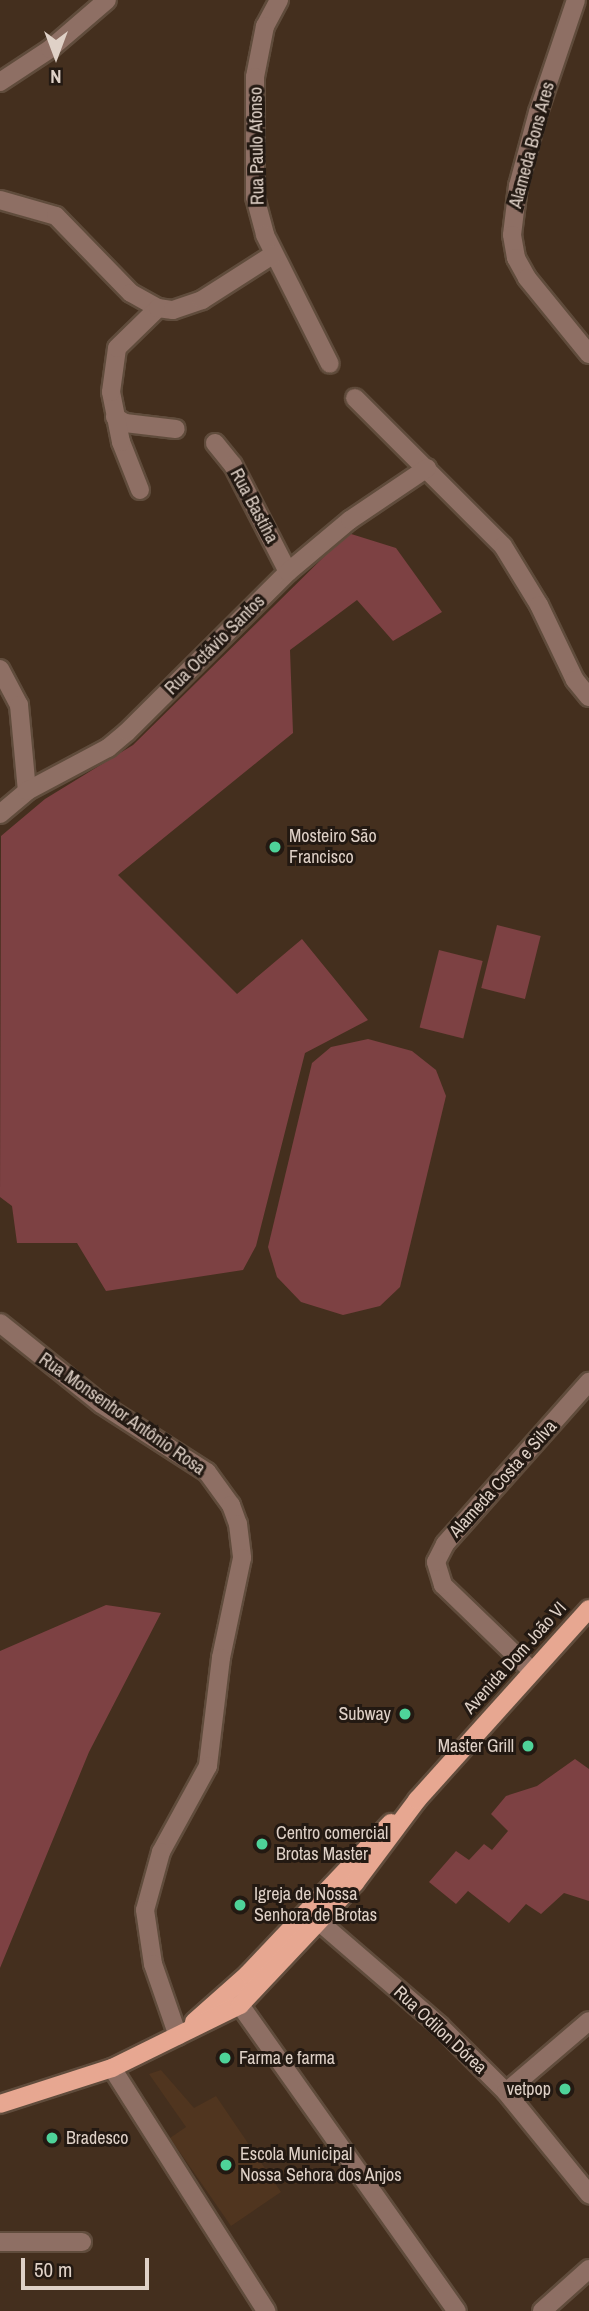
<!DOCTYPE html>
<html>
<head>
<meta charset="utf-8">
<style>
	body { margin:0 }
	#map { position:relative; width:589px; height:2311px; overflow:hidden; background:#442f1e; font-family:"Archivo Narrow",sans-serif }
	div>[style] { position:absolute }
	.built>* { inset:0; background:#50351f }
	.green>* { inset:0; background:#7d4143; transform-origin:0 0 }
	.roads { filter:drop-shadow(2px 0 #604c3c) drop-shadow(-2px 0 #604c3c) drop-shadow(0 2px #604c3c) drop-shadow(0 -2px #604c3c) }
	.minor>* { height:18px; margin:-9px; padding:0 9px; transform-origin:9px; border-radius:9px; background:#8e6f64 }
	.major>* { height:18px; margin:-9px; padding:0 9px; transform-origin:9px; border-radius:9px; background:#e7a791 }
	.dots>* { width:19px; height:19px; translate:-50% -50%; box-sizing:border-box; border:4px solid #231912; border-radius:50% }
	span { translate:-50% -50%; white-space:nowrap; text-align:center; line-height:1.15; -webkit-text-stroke:6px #231912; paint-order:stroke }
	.street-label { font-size:18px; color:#dfd1c7 }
	.poi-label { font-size:18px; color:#dfd1c7 }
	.left { translate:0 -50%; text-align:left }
	.right { translate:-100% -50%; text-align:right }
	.north { position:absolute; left:21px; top:21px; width:70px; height:70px; -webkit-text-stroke:5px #231912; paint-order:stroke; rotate:180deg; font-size:19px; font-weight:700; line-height:28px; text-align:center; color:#dfd1c7 }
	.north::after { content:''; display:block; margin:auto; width:24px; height:32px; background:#dfd1c7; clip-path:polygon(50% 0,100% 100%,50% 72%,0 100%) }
	.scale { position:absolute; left:21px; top:2258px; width:128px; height:32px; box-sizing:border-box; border:4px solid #dfd1c7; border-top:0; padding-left:9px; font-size:21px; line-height:24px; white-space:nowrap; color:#dfd1c7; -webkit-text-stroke:5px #231912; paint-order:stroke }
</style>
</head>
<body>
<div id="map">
	<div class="built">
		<div style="clip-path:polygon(161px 2070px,194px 2108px,216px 2096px,281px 2192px,231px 2226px,170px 2138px,186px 2127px,149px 2074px)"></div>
	</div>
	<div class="green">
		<div style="clip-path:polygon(348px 533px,396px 548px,442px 612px,393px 641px,357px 600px,290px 650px,293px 733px,118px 875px,237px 994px,302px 939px,368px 1020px,305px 1053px,256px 1246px,243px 1270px,106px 1291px,77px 1243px,17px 1243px,12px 1206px,0 1197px,1px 836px,45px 799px,133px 745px)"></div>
		<div style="left:497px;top:925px;width:45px;height:65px;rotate:14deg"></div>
		<div style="left:439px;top:950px;width:45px;height:80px;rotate:14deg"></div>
		<div style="clip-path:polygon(368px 1039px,412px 1051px,436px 1070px,446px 1096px,400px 1287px,380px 1306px,343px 1315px,301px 1302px,277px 1277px,268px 1247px,312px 1063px,331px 1047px)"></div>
		<div style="clip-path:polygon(106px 1605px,161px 1613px,89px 1752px,0 1968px,0 1651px)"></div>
		<div style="clip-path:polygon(575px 1759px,589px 1769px,589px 1901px,564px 1893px,541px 1914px,526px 1904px,509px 1923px,468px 1891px,456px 1904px,429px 1882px,456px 1851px,469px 1860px,484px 1844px,492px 1850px,508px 1831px,491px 1814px,506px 1796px,537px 1786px)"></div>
	</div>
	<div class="roads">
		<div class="minor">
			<div style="left:279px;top:0;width:30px;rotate:118deg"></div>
			<div style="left:265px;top:26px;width:52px;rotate:101.1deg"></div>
			<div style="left:255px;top:77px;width:120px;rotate:90deg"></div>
			<div style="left:255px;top:197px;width:39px;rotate:75deg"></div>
			<div style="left:265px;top:235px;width:144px;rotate:63.3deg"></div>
			<div style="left:576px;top:0;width:118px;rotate:108.7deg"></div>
			<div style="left:538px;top:112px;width:77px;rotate:105.1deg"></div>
			<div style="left:518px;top:186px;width:49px;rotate:97deg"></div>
			<div style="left:512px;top:235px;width:23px;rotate:80deg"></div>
			<div style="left:516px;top:258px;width:23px;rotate:61deg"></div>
			<div style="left:527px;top:278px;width:98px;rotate:50.8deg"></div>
			<div style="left:0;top:82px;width:60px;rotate:-33.4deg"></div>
			<div style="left:50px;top:49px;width:75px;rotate:-40.7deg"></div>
			<div style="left:0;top:200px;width:58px;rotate:15.9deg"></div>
			<div style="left:56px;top:216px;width:107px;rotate:45.8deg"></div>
			<div style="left:131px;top:293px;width:31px;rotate:29deg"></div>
			<div style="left:355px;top:398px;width:209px;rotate:45deg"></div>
			<div style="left:503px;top:546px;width:69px;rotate:58.6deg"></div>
			<div style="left:539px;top:605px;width:83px;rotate:64.4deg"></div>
			<div style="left:575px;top:680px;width:22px;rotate:51deg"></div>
			<div style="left:115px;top:417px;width:12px;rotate:31deg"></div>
			<div style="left:125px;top:423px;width:51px;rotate:6.7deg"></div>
			<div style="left:215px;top:443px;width:28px;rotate:51deg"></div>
			<div style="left:233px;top:465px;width:120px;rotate:62.8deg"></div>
			<div style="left:140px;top:490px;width:52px;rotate:-111.6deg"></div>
			<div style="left:121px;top:442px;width:51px;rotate:-101.3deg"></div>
			<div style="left:111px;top:392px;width:44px;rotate:-82.2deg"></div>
			<div style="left:117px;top:348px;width:57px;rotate:-44.3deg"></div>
			<div style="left:158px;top:308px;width:15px;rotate:8deg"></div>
			<div style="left:173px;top:310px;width:31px;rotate:-19deg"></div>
			<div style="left:202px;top:300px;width:85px;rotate:-32.6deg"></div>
			<div style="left:0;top:669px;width:41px;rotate:62.2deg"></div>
			<div style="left:19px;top:705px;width:86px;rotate:84.7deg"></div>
			<div style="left:0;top:814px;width:35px;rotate:-40deg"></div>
			<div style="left:27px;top:791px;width:92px;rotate:-28deg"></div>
			<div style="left:108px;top:748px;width:25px;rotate:-40deg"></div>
			<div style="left:127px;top:732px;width:227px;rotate:-44.8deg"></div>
			<div style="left:288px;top:572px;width:81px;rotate:-40deg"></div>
			<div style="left:350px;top:520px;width:93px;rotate:-34deg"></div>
			<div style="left:0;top:1323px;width:129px;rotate:38.7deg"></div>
			<div style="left:101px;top:1404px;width:126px;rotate:32.7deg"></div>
			<div style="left:207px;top:1472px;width:41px;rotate:54deg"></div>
			<div style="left:231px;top:1505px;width:20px;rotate:70deg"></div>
			<div style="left:238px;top:1524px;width:34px;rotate:83deg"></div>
			<div style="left:242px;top:1558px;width:102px;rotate:101.9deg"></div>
			<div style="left:221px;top:1658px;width:109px;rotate:96.9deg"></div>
			<div style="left:208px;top:1766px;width:98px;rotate:118.7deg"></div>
			<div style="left:161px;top:1852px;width:60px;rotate:105.4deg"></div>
			<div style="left:145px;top:1910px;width:55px;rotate:81.6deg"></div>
			<div style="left:153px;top:1964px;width:76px;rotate:70.9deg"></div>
			<div style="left:532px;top:1671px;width:124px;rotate:-136deg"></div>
			<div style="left:443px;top:1585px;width:24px;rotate:-107deg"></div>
			<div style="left:436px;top:1562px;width:20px;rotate:-63deg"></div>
			<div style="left:445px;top:1544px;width:217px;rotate:-48.4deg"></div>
			<div style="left:308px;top:1912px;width:174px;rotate:40.8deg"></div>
			<div style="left:440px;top:2026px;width:93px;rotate:45deg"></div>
			<div style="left:506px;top:2092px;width:132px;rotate:50.9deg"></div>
			<div style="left:240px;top:2005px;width:375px;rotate:54.7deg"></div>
			<div style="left:112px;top:2068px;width:288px;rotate:57.6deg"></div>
			<div style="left:506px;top:2092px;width:109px;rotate:-40.5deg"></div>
			<div style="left:0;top:2242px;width:82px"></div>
			<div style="left:542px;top:2311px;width:63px;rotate:-41.8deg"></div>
		</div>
		<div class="major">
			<div style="left:194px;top:2022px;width:72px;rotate:-41.6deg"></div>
			<div style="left:248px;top:1974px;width:208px;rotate:-46.6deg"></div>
			<div style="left:0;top:2104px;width:118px;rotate:-17.8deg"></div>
			<div style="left:112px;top:2068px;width:143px;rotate:-26.2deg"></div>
			<div style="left:240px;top:2005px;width:168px;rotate:-46.7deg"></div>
			<div style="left:355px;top:1883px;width:104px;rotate:-53.2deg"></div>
			<div style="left:417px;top:1800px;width:257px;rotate:-48deg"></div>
		</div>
	</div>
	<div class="dots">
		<div style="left:275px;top:847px;background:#4ed399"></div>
		<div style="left:405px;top:1714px;background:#4ed399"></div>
		<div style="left:528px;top:1746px;background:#4ed399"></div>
		<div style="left:262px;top:1844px;background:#4ed399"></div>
		<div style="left:240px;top:1905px;background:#4ed399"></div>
		<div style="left:225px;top:2058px;background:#4ed399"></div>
		<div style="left:565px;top:2089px;background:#4ed399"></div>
		<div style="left:52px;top:2138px;background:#4ed399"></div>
		<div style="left:226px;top:2165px;background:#4ed399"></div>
	</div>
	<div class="street-label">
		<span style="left:532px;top:145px;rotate:-75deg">Alameda Bons Ares</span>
		<span style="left:257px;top:146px;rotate:-91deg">Rua Paulo Afonso</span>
		<span style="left:254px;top:506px;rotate:62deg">Rua Bastíha</span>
		<span style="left:215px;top:645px;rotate:-45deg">Rua Octávio Santos</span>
		<span style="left:122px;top:1414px;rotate:35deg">Rua Monsenhor Antônio Rosa</span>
		<span style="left:503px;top:1479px;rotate:-48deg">Alameda Costa e Silva</span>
		<span style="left:515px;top:1658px;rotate:-48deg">Avenida Dom João VI</span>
		<span style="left:440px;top:2030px;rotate:43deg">Rua Odilon Dórea</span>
	</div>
	<div class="poi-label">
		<span class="left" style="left:289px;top:847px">Mosteiro São<br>Francisco</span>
		<span class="right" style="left:391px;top:1714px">Subway</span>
		<span class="right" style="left:514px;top:1746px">Master Grill</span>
		<span class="left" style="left:276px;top:1844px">Centro comercial<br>Brotas Master</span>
		<span class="left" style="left:254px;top:1905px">Igreja de Nossa<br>Senhora de Brotas</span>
		<span class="left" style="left:239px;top:2058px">Farma e farma</span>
		<span class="right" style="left:551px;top:2089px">vetpop</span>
		<span class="left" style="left:66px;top:2138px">Bradesco</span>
		<span class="left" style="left:240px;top:2165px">Escola Municipal<br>Nossa Sehora dos Anjos</span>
	</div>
	<div class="north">N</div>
	<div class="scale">50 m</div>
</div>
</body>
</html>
